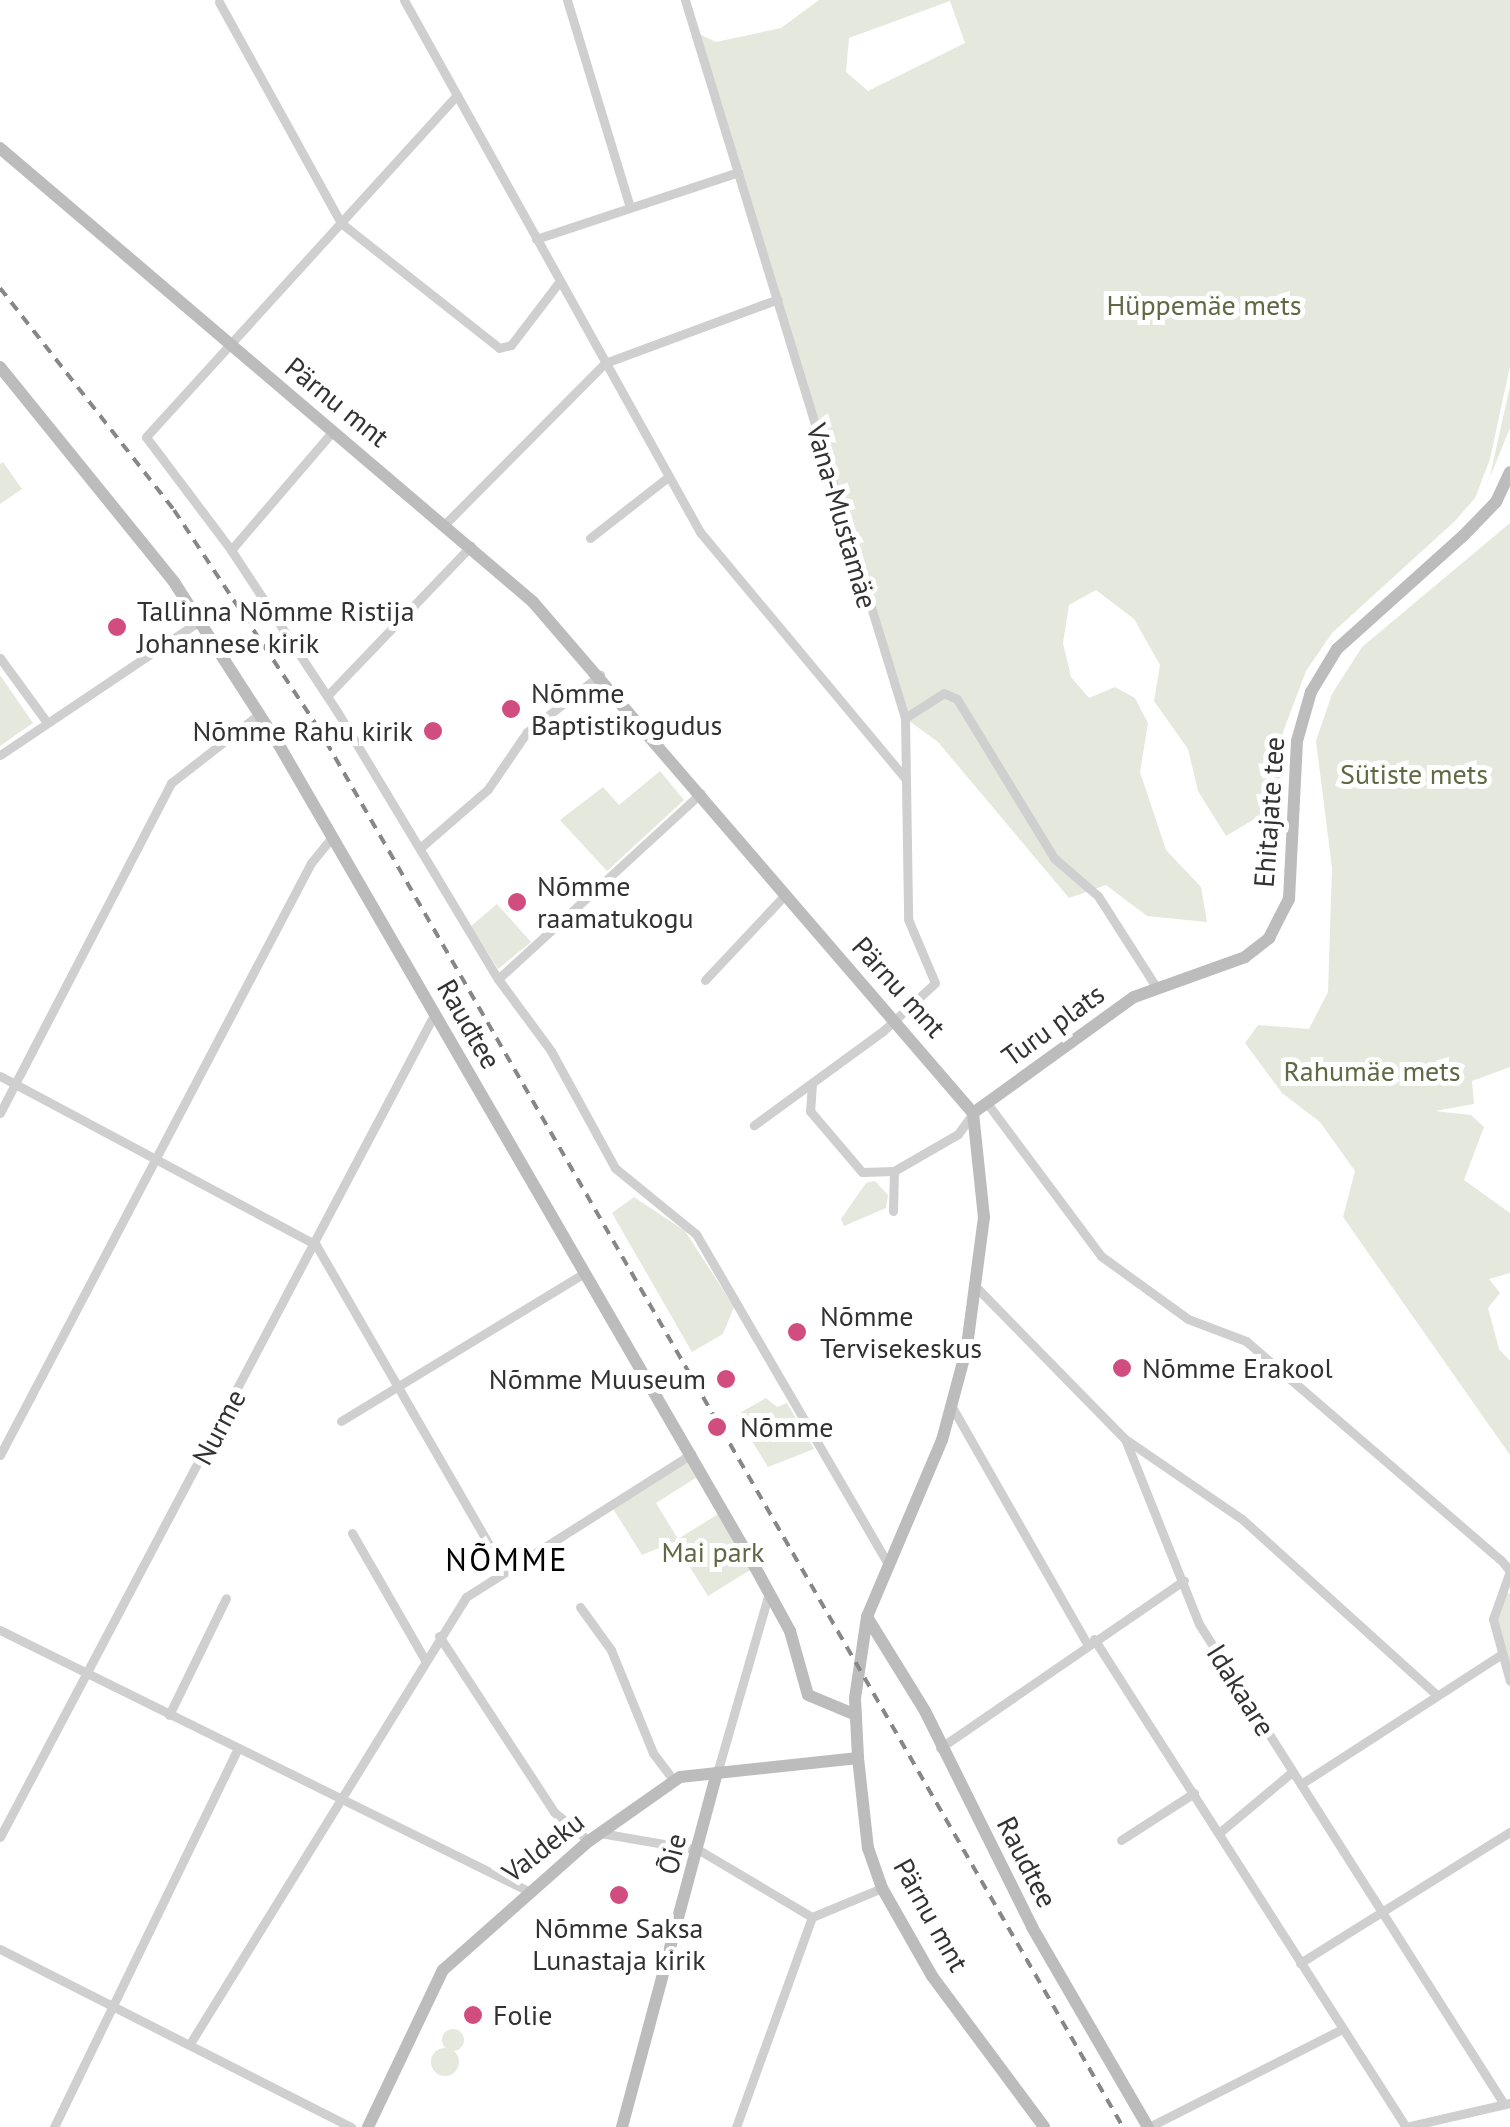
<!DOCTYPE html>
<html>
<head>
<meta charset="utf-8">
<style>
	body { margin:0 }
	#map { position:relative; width:1510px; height:2127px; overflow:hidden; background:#fff; font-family:"PT Sans",sans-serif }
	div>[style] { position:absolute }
	.green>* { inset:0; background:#e5e8dd }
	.round { border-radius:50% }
	.street>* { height:9px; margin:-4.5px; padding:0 4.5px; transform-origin:4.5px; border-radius:4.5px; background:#cfcfcf }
	.secondary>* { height:12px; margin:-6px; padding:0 6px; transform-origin:6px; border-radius:6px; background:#bcbcbc }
	.rail>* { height:4px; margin-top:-2px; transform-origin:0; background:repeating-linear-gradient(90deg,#878787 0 10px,transparent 0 18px) }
	.dots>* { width:28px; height:28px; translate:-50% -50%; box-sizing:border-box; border:5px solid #fff; border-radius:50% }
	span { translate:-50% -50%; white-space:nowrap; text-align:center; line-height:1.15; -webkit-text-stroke:10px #fff; paint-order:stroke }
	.park-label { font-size:28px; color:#616944 }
	.street-label { font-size:28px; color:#323232 }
	.poi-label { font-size:28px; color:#323232 }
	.left { translate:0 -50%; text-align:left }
	.right { translate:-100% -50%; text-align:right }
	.quarter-label { font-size:32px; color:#000; letter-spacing:2.5px }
</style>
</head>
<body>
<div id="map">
	<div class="green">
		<div style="clip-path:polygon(evenodd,819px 0,1510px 0,1510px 366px,1490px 459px,1475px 498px,1455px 521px,1332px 633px,1306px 671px,1283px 732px,1280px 804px,1226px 836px,1198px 791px,1188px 749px,1154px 701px,1160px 665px,1134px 619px,1096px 590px,1069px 605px,1063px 643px,1071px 677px,1089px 698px,1115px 687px,1135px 698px,1148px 723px,1140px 772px,1166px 850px,1201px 887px,1207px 922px,1147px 916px,1106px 885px,1069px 898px,938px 742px,905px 718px,695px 32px,716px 42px,781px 28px,819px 0,950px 1px,965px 43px,868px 91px,846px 72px,849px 38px,950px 1px)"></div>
		<div style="clip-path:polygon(1510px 386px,1510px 428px,1483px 494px,1490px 476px)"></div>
		<div style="clip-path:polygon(3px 462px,22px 489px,0 504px,0 464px)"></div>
		<div style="clip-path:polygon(1510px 523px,1510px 1067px,1472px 1081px,1474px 1104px,1435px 1111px,1471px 1115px,1484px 1127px,1464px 1180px,1510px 1213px,1510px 1273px,1489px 1279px,1500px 1293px,1488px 1308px,1499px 1349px,1510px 1361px,1510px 1455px,1343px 1217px,1355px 1171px,1320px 1122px,1282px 1093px,1245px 1043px,1258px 1025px,1309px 1029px,1328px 992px,1332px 868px,1316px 741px,1332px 694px,1362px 647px)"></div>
		<div style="clip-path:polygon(0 675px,33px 723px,0 746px)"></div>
		<div style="clip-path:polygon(660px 771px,684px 800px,607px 871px,560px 820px,603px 787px,619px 805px)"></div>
		<div style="clip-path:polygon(497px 904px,531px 942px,498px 969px,471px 926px)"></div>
		<div style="clip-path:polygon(875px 1181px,888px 1195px,886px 1208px,844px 1226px,841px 1219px,866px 1183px)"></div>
		<div style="clip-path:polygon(634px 1197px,685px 1231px,734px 1307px,723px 1334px,692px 1352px,612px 1213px)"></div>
		<div style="clip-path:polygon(766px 1398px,777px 1407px,787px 1403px,814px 1449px,768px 1467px,736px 1415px)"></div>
		<div style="clip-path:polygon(691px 1454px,702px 1474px,656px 1503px,678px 1539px,723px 1511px,755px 1567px,708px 1596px,674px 1542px,642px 1555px,610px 1504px)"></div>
		<div style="clip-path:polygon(1502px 1589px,1510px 1594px,1510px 1681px,1493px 1619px)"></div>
		<div class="round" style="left:442px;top:2029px;width:22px;height:22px"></div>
		<div class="round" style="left:431px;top:2048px;width:28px;height:28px"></div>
	</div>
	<div class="street">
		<div style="left:404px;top:0;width:609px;rotate:60.91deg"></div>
		<div style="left:700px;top:532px;width:319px;rotate:50.2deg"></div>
		<div style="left:567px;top:0;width:217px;rotate:73.1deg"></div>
		<div style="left:685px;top:0;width:751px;rotate:72.96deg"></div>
		<div style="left:905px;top:718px;width:201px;rotate:89.1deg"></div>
		<div style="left:908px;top:919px;width:69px;rotate:67.1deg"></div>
		<div style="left:935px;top:983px;width:71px;rotate:137.3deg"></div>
		<div style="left:883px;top:1031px;width:160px;rotate:143.9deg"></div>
		<div style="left:219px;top:2px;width:252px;rotate:61.1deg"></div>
		<div style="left:341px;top:223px;width:201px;rotate:38.3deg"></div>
		<div style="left:499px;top:348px;width:12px;rotate:-14deg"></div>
		<div style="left:511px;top:345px;width:79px;rotate:-52.7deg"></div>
		<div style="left:457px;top:95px;width:462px;rotate:132.3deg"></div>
		<div style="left:146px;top:437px;width:141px;rotate:53deg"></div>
		<div style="left:231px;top:550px;width:195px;rotate:56.7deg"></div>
		<div style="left:338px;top:713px;width:310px;rotate:59deg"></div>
		<div style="left:498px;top:979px;width:89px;rotate:53.6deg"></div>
		<div style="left:551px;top:1051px;width:133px;rotate:61.3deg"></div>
		<div style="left:615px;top:1168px;width:104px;rotate:39.2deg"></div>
		<div style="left:696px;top:1234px;width:380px;rotate:59.8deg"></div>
		<div style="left:536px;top:239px;width:213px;rotate:-18.3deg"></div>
		<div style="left:447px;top:522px;width:224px;rotate:-45.2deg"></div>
		<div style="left:605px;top:363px;width:184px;rotate:-20.3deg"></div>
		<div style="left:590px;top:538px;width:99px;rotate:-38deg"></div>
		<div style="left:231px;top:550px;width:157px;rotate:-49.4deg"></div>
		<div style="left:0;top:658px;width:78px;rotate:53.9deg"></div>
		<div style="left:327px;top:696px;width:208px;rotate:-46.2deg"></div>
		<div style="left:905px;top:718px;width:46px;rotate:-32.7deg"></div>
		<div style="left:944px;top:693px;width:14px;rotate:25deg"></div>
		<div style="left:957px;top:699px;width:186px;rotate:58.6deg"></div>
		<div style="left:1054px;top:858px;width:58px;rotate:40.8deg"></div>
		<div style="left:1098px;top:896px;width:106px;rotate:57.4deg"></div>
		<div style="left:0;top:755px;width:239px;rotate:-33.9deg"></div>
		<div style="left:420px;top:848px;width:90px;rotate:-40.9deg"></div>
		<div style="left:488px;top:789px;width:69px;rotate:-55.6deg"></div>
		<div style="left:527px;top:732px;width:93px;rotate:-38deg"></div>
		<div style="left:498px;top:979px;width:275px;rotate:-42.5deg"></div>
		<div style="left:705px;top:980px;width:115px;rotate:-46.8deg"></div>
		<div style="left:0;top:1076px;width:358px;rotate:28.1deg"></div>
		<div style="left:316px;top:1245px;width:375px;rotate:60deg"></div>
		<div style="left:812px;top:1084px;width:27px;rotate:94deg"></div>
		<div style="left:810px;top:1111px;width:80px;rotate:49.6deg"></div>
		<div style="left:862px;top:1172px;width:32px;rotate:-2deg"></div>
		<div style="left:894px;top:1171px;width:74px;rotate:-30deg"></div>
		<div style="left:958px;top:1134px;width:26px;rotate:-54deg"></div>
		<div style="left:987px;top:1103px;width:191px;rotate:53.3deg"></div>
		<div style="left:1101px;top:1256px;width:107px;rotate:35.9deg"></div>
		<div style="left:1188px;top:1319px;width:62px;rotate:20.8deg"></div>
		<div style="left:1246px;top:1341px;width:336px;rotate:40.7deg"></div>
		<div style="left:1501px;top:1560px;width:14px;rotate:51deg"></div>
		<div style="left:1510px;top:1571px;width:51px;rotate:109.5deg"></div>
		<div style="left:1493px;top:1619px;width:64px;rotate:74.7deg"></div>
		<div style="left:0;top:1113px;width:372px;rotate:-62.6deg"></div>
		<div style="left:171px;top:783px;width:110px;rotate:-38deg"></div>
		<div style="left:893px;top:1211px;width:40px;rotate:-88.6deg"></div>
		<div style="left:977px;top:1288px;width:211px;rotate:45.6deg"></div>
		<div style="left:1125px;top:1439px;width:199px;rotate:68.2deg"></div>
		<div style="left:1199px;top:1624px;width:569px;rotate:57.57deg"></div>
		<div style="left:952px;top:1407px;width:273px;rotate:60.3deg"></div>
		<div style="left:341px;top:1421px;width:285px;rotate:-31.3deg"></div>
		<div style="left:1128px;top:1441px;width:138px;rotate:34.4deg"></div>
		<div style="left:1242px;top:1519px;width:263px;rotate:42.1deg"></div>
		<div style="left:0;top:1455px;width:669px;rotate:-62.29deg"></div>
		<div style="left:311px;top:863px;width:33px;rotate:-51deg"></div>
		<div style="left:352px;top:1533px;width:146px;rotate:60.1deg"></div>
		<div style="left:580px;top:1607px;width:53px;rotate:54.2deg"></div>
		<div style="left:611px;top:1650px;width:111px;rotate:67.8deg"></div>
		<div style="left:653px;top:1753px;width:34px;rotate:53deg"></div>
		<div style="left:0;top:1630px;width:587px;rotate:26.3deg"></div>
		<div style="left:439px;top:1636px;width:210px;rotate:56.8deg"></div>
		<div style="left:554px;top:1812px;width:45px;rotate:39.6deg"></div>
		<div style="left:1094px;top:1639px;width:579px;rotate:57.41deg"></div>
		<div style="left:169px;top:1715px;width:130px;rotate:-64deg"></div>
		<div style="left:940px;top:1748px;width:296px;rotate:-34.5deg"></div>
		<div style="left:717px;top:1773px;width:187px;rotate:-73.9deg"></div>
		<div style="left:1301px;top:1784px;width:236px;rotate:-32.9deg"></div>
		<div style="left:600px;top:1833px;width:100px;rotate:9.7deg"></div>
		<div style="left:699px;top:1850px;width:131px;rotate:30.7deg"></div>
		<div style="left:812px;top:1917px;width:76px;rotate:-22.5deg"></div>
		<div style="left:1219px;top:1833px;width:95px;rotate:-39.9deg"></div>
		<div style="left:0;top:1837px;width:930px;rotate:-62.17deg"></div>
		<div style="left:1121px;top:1840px;width:87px;rotate:-32.8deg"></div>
		<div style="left:0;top:1949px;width:394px;rotate:26.9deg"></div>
		<div style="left:1300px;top:1963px;width:248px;rotate:-32deg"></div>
		<div style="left:191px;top:2042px;width:523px;rotate:-58.28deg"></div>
		<div style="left:466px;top:1597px;width:267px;rotate:-32.4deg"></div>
		<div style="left:54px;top:2127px;width:421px;rotate:-64.1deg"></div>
		<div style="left:736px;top:2127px;width:223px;rotate:-70.1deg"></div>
		<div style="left:1149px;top:2127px;width:216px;rotate:-26.9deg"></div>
		<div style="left:1406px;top:2127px;width:107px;rotate:-13deg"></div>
	</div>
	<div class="secondary">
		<div style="left:0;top:148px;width:700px;rotate:40.42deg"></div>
		<div style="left:533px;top:602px;width:674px;rotate:49.27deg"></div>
		<div style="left:973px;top:1113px;width:105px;rotate:84deg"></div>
		<div style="left:984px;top:1217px;width:131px;rotate:97.5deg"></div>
		<div style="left:967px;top:1347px;width:96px;rotate:105deg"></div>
		<div style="left:942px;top:1440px;width:192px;rotate:113deg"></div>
		<div style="left:867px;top:1617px;width:82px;rotate:98.4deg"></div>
		<div style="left:855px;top:1698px;width:60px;rotate:87.1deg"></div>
		<div style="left:858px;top:1758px;width:91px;rotate:83.7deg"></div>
		<div style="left:868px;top:1848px;width:42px;rotate:70.7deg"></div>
		<div style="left:882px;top:1888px;width:101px;rotate:60.4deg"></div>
		<div style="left:932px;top:1976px;width:188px;rotate:53.4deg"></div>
		<div style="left:0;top:367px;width:277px;rotate:51deg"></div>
		<div style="left:174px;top:582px;width:194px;rotate:57.2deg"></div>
		<div style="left:279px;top:745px;width:950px;rotate:59.93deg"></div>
		<div style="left:755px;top:1567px;width:73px;rotate:61.3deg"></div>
		<div style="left:790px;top:1631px;width:66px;rotate:74.3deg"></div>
		<div style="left:808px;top:1695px;width:52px;rotate:22.6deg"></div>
		<div style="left:973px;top:1113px;width:198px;rotate:-35.8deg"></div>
		<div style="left:1134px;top:997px;width:118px;rotate:-19.8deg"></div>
		<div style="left:1245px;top:957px;width:31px;rotate:-38deg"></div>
		<div style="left:1269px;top:938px;width:44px;rotate:-62.9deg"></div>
		<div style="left:1289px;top:899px;width:158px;rotate:-87.1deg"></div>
		<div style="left:1297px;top:741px;width:51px;rotate:-74.1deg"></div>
		<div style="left:1311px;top:692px;width:50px;rotate:-58.8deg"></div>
		<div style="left:1337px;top:649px;width:171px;rotate:-41.9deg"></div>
		<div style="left:1464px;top:535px;width:46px;rotate:-45.9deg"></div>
		<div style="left:1496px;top:502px;width:33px;rotate:-65deg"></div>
		<div style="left:867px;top:1617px;width:110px;rotate:58.3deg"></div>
		<div style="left:925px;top:1711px;width:241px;rotate:63.6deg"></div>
		<div style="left:1032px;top:1927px;width:231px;rotate:59.9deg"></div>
		<div style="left:368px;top:2127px;width:174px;rotate:-64.5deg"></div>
		<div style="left:443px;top:1970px;width:195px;rotate:-41.5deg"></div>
		<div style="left:589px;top:1841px;width:111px;rotate:-35.1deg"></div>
		<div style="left:680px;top:1777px;width:179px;rotate:-6.1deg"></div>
		<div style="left:622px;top:2127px;width:367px;rotate:-75deg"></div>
	</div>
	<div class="rail">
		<div style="left:0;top:288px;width:282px;rotate:51.9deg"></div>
		<div style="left:174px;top:510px;width:259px;rotate:56.5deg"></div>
		<div style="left:317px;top:726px;width:1616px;rotate:60.09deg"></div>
	</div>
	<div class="dots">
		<div style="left:117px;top:627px;background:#d14d80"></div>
		<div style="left:511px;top:709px;background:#d14d80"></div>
		<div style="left:433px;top:731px;background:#d14d80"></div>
		<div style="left:517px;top:902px;background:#d14d80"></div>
		<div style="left:797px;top:1332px;background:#d14d80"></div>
		<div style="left:1122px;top:1368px;background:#d14d80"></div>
		<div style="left:726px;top:1379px;background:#d14d80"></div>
		<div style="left:717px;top:1427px;background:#d14d80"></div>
		<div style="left:619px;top:1895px;background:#d14d80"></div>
		<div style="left:473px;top:2015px;background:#d14d80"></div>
	</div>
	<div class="park-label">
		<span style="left:1204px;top:305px">Hüppemäe mets</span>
		<span style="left:1414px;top:774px">Sütiste mets</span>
		<span style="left:1372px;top:1071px">Rahumäe mets</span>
		<span style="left:713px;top:1552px">Mai park</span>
	</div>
	<div class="street-label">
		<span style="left:337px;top:402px;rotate:39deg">Pärnu mnt</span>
		<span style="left:842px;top:516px;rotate:74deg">Vana-Mustamäe</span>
		<span style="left:1269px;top:812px;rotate:-86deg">Ehitajate tee</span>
		<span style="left:899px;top:987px;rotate:48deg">Pärnu mnt</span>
		<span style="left:469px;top:1024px;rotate:60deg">Raudtee</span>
		<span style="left:1053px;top:1025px;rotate:-36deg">Turu plats</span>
		<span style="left:219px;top:1427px;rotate:-62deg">Nurme</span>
		<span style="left:1241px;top:1690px;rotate:58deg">Idakaare</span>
		<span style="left:543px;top:1847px;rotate:-38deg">Valdeku</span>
		<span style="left:672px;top:1854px;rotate:-76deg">Õie</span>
		<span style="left:1027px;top:1862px;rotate:63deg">Raudtee</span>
		<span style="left:931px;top:1915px;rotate:61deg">Pärnu mnt</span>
	</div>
	<div class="poi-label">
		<span class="left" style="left:137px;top:627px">Tallinna Nõmme Ristija<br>Johannese kirik</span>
		<span class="left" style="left:531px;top:709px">Nõmme<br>Baptistikogudus</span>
		<span class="right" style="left:413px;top:731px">Nõmme Rahu kirik</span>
		<span class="left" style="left:537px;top:902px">Nõmme<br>raamatukogu</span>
		<span class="left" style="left:820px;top:1332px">Nõmme<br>Tervisekeskus</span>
		<span class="left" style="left:1142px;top:1368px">Nõmme Erakool</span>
		<span class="right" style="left:706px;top:1379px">Nõmme Muuseum</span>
		<span class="left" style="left:740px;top:1427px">Nõmme</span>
		<span style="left:619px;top:1944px">Nõmme Saksa<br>Lunastaja kirik</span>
		<span class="left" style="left:493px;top:2015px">Folie</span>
	</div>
	<div class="quarter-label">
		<span style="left:507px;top:1559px">NÕMME</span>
	</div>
</div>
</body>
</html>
